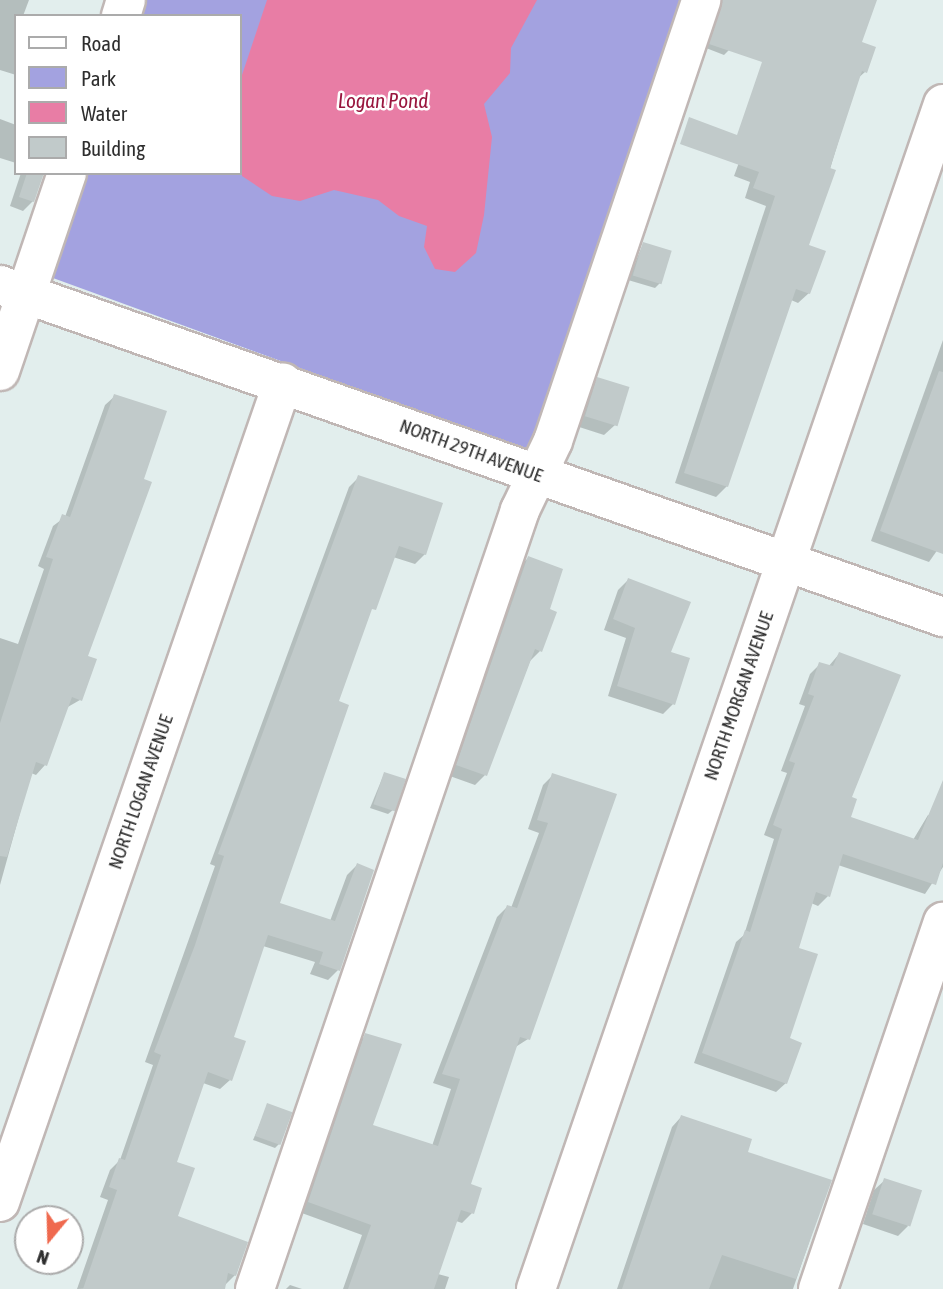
<!DOCTYPE html>
<html>
<head>
<meta charset="utf-8">
<style>
	body { margin:0 }
	#map { position:relative; width:943px; height:1289px; overflow:hidden; background:#e2eeed; font-family:"Asap Condensed",sans-serif }
	div>[style] { position:absolute }
	.green>* { inset:0; background:#a3a2e0 }
	.water>* { inset:0; background:#e87da5 }
	.shadow>* { inset:0; background:#0003 }
	.building>* { inset:0; background:#c1caca; transform-origin:0 0 }
	.roads { filter:drop-shadow(2px 0 #c0b7b5) drop-shadow(-2px 0 #c0b7b5) drop-shadow(0 2px #c0b7b5) drop-shadow(0 -2px #c0b7b5) }
	.minor>* { height:38px; margin:-19px; padding:0 19px; transform-origin:19px; border-radius:19px; background:#fff }
	span { translate:-50% -50%; white-space:nowrap; text-align:center; line-height:1.15; -webkit-text-stroke:5px #fff; paint-order:stroke }
	.street-label { font-size:19px; color:#2e2e2e }
	.water-label { font-size:21px; color:#99163e; font-style:italic }
	.legend { position:absolute; left:14px; top:14px; width:228px; height:161px; box-sizing:border-box; background:#fff; border:2px solid #ababab; margin:0; padding:9px 12px; list-style:none; font-size:21px; color:#2e2e2e }
	.legend li { display:flex; align-items:center; gap:14px; height:35px }
	.legend b { width:35px; border:2px solid #ababab }
	.north { position:absolute; left:14px; top:1205px; width:70px; height:70px; box-sizing:border-box; background:#fff; border:2px solid #ababab; border-radius:50%; rotate:199deg; font-size:19px; font-weight:700; line-height:28px; text-align:center; color:#2e2e2e }
	.north::after { content:''; display:block; margin:auto; width:24px; height:32px; background:#ef694e; clip-path:polygon(50% 0,100% 100%,50% 72%,0 100%) }
</style>
</head>
<body>
<div id="map">
	<div class="green">
		<div style="clip-path:polygon(137px 0,681px 0,533px 453px,42px 274px,77px 173px,240px 173px,240px 16px,131px 16px)"></div>
	</div>
	<div class="water">
		<div style="clip-path:polygon(267px 0,537px 0,511px 48px,510px 73px,484px 104px,492px 137px,484px 215px,476px 253px,455px 272px,435px 269px,424px 247px,427px 226px,399px 216px,378px 200px,334px 190px,300px 201px,272px 196px,242px 176px,240px 81px)"></div>
	</div>
	<div class="shadow">
		<div style="clip-path:polygon(0 0,29px 0,23px 16px,16px 16px,16px 75px,0 70px)"></div>
		<div style="clip-path:polygon(809px 0,874px 0,859px 43px,865px 72px,857px 79px,807px 246px,809px 293px,798px 303px,791px 300px,727px 486px,716px 497px,675px 483px,766px 206px,745px 198px,750px 182px,734px 176px,787px 31px)"></div>
		<div style="clip-path:polygon(722px 10px,729px 50px,724px 55px,706px 48px)"></div>
		<div style="clip-path:polygon(0 119px,16px 125px,16px 163px,0 158px)"></div>
		<div style="clip-path:polygon(21px 173px,42px 173px,33px 201px,23px 211px,10px 206px)"></div>
		<div style="clip-path:polygon(643px 244px,660px 283px,655px 288px,628px 280px)"></div>
		<div style="clip-path:polygon(943px 340px,943px 542px,929px 562px,871px 541px)"></div>
		<div style="clip-path:polygon(598px 379px,615px 425px,604px 435px,576px 426px,588px 389px)"></div>
		<div style="clip-path:polygon(115px 396px,80px 700px,66px 708px,45px 765px,36px 775px,31px 773px,0 885px,0 638px,18px 644px,44px 569px,38px 566px,53px 526px,65px 517px,105px 405px)"></div>
		<div style="clip-path:polygon(359px 477px,425px 554px,415px 564px,393px 557px,368px 616px,336px 703px,278px 904px,330px 921px,347px 875px,357px 865px,338px 970px,328px 980px,310px 974px,315px 962px,263px 946px,232px 1038px,230px 1080px,220px 1089px,203px 1083px,175px 1163px,176px 1217px,235px 1275px,225px 1285px,77px 1289px,108px 1200px,100px 1197px,110px 1170px,120px 1160px,153px 1065px,145px 1062px,215px 866px,210px 864px,349px 487px)"></div>
		<div style="clip-path:polygon(528px 558px,547px 610px,540px 651px,530px 661px,485px 775px,475px 785px,447px 775px,518px 568px)"></div>
		<div style="clip-path:polygon(628px 580px,669px 653px,673px 704px,663px 714px,608px 696px,626px 638px,604px 630px,618px 590px)"></div>
		<div style="clip-path:polygon(839px 654px,848px 818px,913px 840px,928px 815px,943px 821px,943px 867px,925px 894px,838px 865px,828px 896px,818px 906px,811px 903px,796px 949px,786px 1083px,776px 1092px,694px 1063px,736px 942px,744px 935px,774px 839px,764px 835px,787px 773px,781px 771px,805px 706px,799px 704px,810px 674px,820px 664px,828px 667px)"></div>
		<div style="clip-path:polygon(384px 774px,393px 810px,388px 814px,370px 808px)"></div>
		<div style="clip-path:polygon(553px 775px,528px 1039px,514px 1048px,469px 1185px,472px 1213px,462px 1223px,456px 1221px,438px 1274px,449px 1277px,445px 1289px,343px 1289px,362px 1235px,299px 1212px,356px 1045px,366px 1035px,371px 1126px,432px 1146px,451px 1089px,433px 1083px,497px 917px,507px 907px,511px 908px,539px 833px,528px 829px,543px 785px)"></div>
		<div style="clip-path:polygon(268px 1105px,280px 1143px,275px 1148px,253px 1140px)"></div>
		<div style="clip-path:polygon(681px 1117px,746px 1153px,830px 1181px,793px 1289px,617px 1289px,672px 1127px)"></div>
		<div style="clip-path:polygon(885px 1180px,908px 1226px,898px 1236px,863px 1224px,874px 1190px)"></div>
		<div style="clip-path:polygon(290px 1285px,302px 1289px,286px 1289px)"></div>
	</div>
	<div class="building">
		<div style="clip-path:polygon(722px 0,877px 0,862px 42px,876px 47px,867px 73px,862px 71px,830px 168px,836px 170px,809px 245px,826px 251px,810px 294px,796px 289px,728px 487px,684px 473px,775px 196px,753px 188px,759px 172px,680px 144px,689px 117px,737px 135px,762px 62px,709px 44px)"></div>
		<div style="clip-path:polygon(27px 173px,44px 173px,34px 202px,19px 197px)"></div>
		<div style="left:643px;top:242px;width:30px;height:35px;rotate:17deg"></div>
		<div style="clip-path:polygon(939px 371px,943px 372px,943px 554px,880px 531px)"></div>
		<div style="left:597px;top:377px;width:34px;height:41px;rotate:17deg"></div>
		<div style="clip-path:polygon(114px 394px,167px 411px,144px 479px,152px 482px,88px 656px,97px 659px,82px 701px,72px 697px,47px 766px,36px 762px,7px 857px,0 856px,0 723px,53px 559px,46px 557px,62px 514px,70px 517px)"></div>
		<div style="clip-path:polygon(358px 475px,443px 503px,426px 555px,399px 546px,376px 610px,372px 609px,339px 701px,349px 705px,280px 903px,335px 921px,357px 863px,374px 870px,340px 971px,319px 964px,323px 952px,268px 935px,234px 1037px,246px 1041px,232px 1081px,208px 1072px,177px 1162px,195px 1168px,178px 1216px,248px 1242px,236px 1276px,228px 1273px,225px 1289px,83px 1289px,117px 1190px,109px 1187px,119px 1158px,125px 1160px,161px 1055px,154px 1052px,195px 945px,224px 856px,218px 854px)"></div>
		<div style="clip-path:polygon(528px 556px,563px 569px,550px 609px,557px 612px,542px 652px,535px 649px,487px 776px,456px 765px)"></div>
		<div style="clip-path:polygon(628px 578px,691px 602px,671px 652px,690px 658px,675px 705px,617px 686px,635px 628px,613px 619px)"></div>
		<div style="clip-path:polygon(839px 652px,901px 675px,852px 797px,857px 799px,851px 817px,918px 840px,943px 780px,943px 863px,936px 885px,843px 854px,830px 897px,816px 892px,799px 948px,818px 954px,790px 1038px,802px 1043px,787px 1084px,702px 1053px,745px 930px,750px 932px,782px 829px,773px 825px,795px 763px,789px 761px,814px 696px,808px 694px,819px 662px,833px 666px)"></div>
		<div style="left:384px;top:772px;width:23px;height:34px;rotate:18deg"></div>
		<div style="clip-path:polygon(552px 773px,617px 794px,530px 1040px,520px 1037px,471px 1184px,482px 1188px,474px 1214px,461px 1210px,434px 1289px,348px 1289px,371px 1225px,308px 1202px,365px 1033px,402px 1044px,373px 1125px,438px 1146px,460px 1079px,442px 1074px,507px 905px,517px 908px,548px 823px,537px 820px)"></div>
		<div style="left:267px;top:1103px;width:27px;height:35px;rotate:20deg"></div>
		<div style="clip-path:polygon(681px 1115px,752px 1139px,748px 1152px,832px 1180px,796px 1279px,722px 1255px,709px 1289px,622px 1289px)"></div>
		<div style="left:884px;top:1178px;width:40px;height:38px;rotate:18deg"></div>
	</div>
	<div class="roads">
		<div class="minor">
			<div style="left:121px;top:16px;width:17px;rotate:-73deg"></div>
			<div style="left:0;top:285px;width:1000px;rotate:19.4deg"></div>
			<div style="left:0;top:371px;width:209px;rotate:-71.3deg"></div>
			<div style="left:0;top:1202px;width:867px;rotate:-70.96deg"></div>
			<div style="left:255px;top:1289px;width:823px;rotate:-71.21deg"></div>
			<div style="left:520px;top:510px;width:76px;rotate:-64.4deg"></div>
			<div style="left:553px;top:441px;width:465px;rotate:-71.4deg"></div>
			<div style="left:536px;top:1289px;width:1253px;rotate:-71.04deg"></div>
			<div style="left:818px;top:1289px;width:388px;rotate:-71.2deg"></div>
		</div>
	</div>
	<div class="street-label">
		<span style="left:471px;top:451px;rotate:20deg">NORTH 29TH AVENUE</span>
		<span style="left:739px;top:696px;rotate:-71deg">NORTH MORGAN AVENUE</span>
		<span style="left:141px;top:792px;rotate:-71deg">NORTH LOGAN AVENUE</span>
	</div>
	<div class="water-label">
		<span style="left:383px;top:100px">Logan Pond</span>
	</div>
	<ul class="legend">
	<li><b style="height:9px;background:#fff"></b>Road</li>
	<li><b style="height:19px;background:#a3a2e0"></b>Park</li>
	<li><b style="height:19px;background:#e87da5"></b>Water</li>
	<li><b style="height:19px;background:#c1caca"></b>Building</li>
	</ul>
	<div class="north">N</div>
</div>
</body>
</html>
